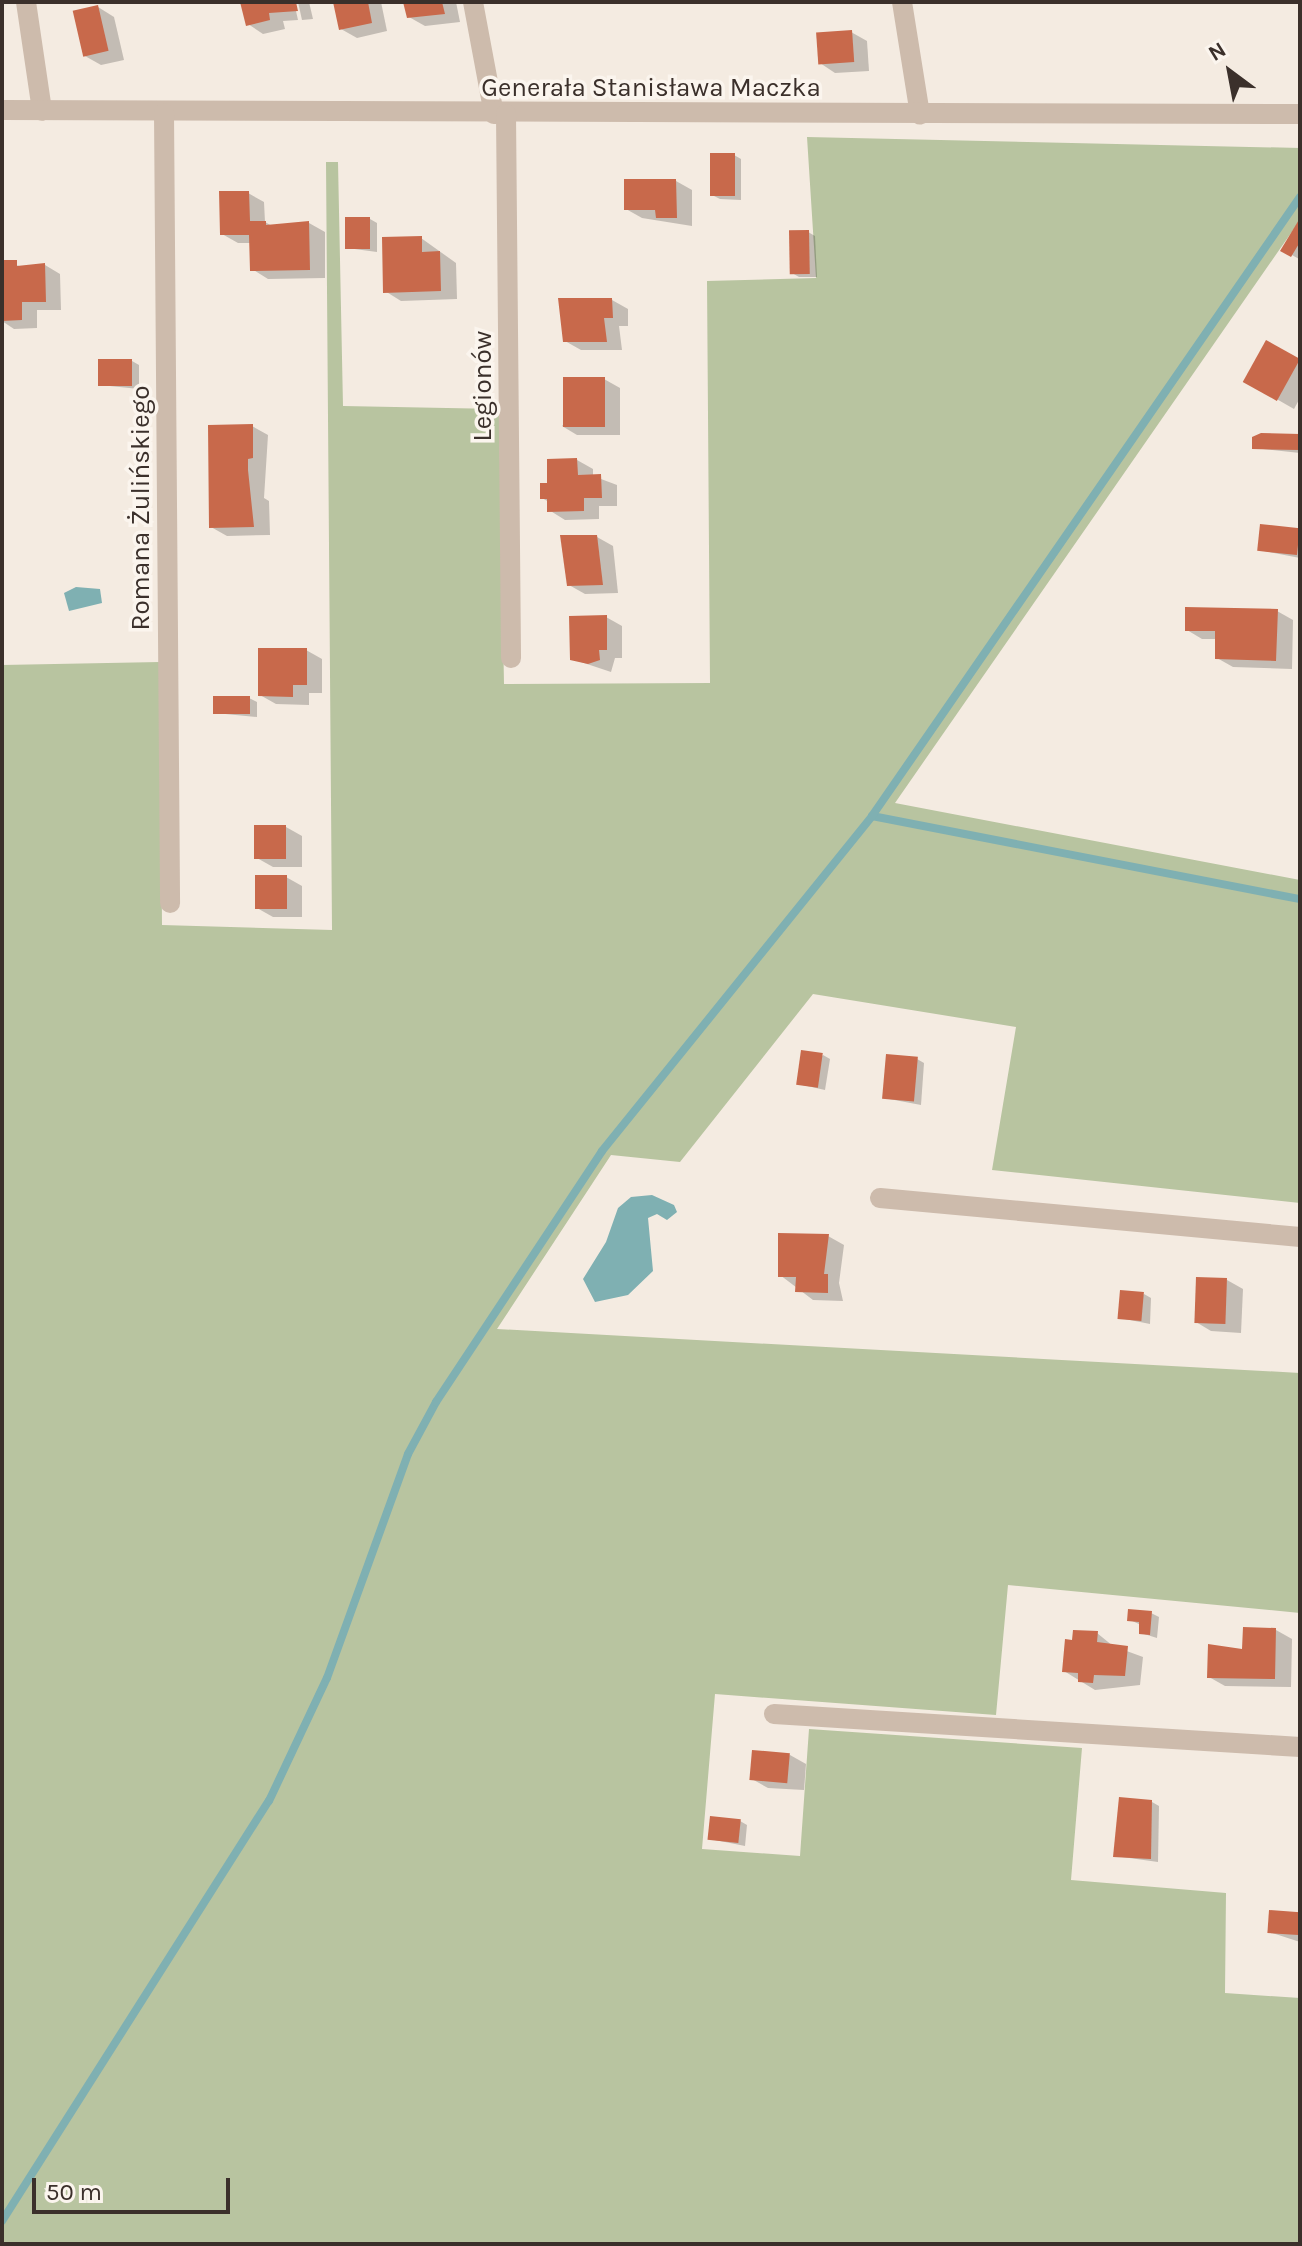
<!DOCTYPE html>
<html>
<head>
<meta charset="utf-8">
<style>
	body { margin:0 }
	#map { position:relative; width:1302px; height:2246px; overflow:hidden; background:#f4ebe1; font-family:Karla,sans-serif }
	div>[style] { position:absolute }
	.green>* { inset:0; background:#b8c4a0 }
	.water>* { inset:0; background:#7fb0b2 }
	.shadow>* { inset:0; background:#0003 }
	.stream>* { height:8px; margin:-4px; padding:0 4px; transform-origin:4px; border-radius:4px; background:#7fb0b2 }
	.building>* { inset:0; background:#c8694b; transform-origin:0 0 }
	.minor>* { height:20px; margin:-10px; padding:0 10px; transform-origin:10px; border-radius:10px; background:#cdbbac }
	span { translate:-50% -50%; white-space:nowrap; text-align:center; line-height:1.15; -webkit-text-stroke:7px #fbf5ee; paint-order:stroke }
	.street-label { font-size:26px; color:#3b302b }
	.frame { position:absolute; inset:0; border:4px solid #3b302b; pointer-events:none }
	.north { position:absolute; left:1190px; top:32px; width:80px; height:80px; -webkit-text-stroke:6px #fbf5ee; paint-order:stroke; rotate:328deg; font-size:22px; font-weight:700; line-height:32px; text-align:center; color:#3b302b }
	.north::after { content:''; display:block; margin:auto; width:28px; height:36px; background:#3b302b; clip-path:polygon(50% 0,100% 100%,50% 72%,0 100%) }
	.scale { position:absolute; left:32px; top:2178px; width:198px; height:36px; box-sizing:border-box; border:4px solid #3b302b; border-top:0; padding-left:10px; font-size:24px; line-height:28px; white-space:nowrap; color:#3b302b; -webkit-text-stroke:6px #fbf5ee; paint-order:stroke }
</style>
</head>
<body>
<div id="map">
	<div class="green">
		<div style="clip-path:polygon(807px 137px,1300px 148px,1300px 220px,895px 803px,1300px 880px,1300px 1203px,992px 1170px,1016px 1027px,813px 994px,680px 1162px,611px 1155px,497px 1329px,1300px 1373px,1300px 1613px,1008px 1585px,996px 1715px,715px 1694px,702px 1849px,800px 1856px,809px 1729px,1082px 1748px,1071px 1880px,1226px 1893px,1225px 1993px,1300px 1998px,1300px 2244px,2px 2244px,2px 665px,160px 662px,162px 925px,332px 930px,326px 162px,338px 162px,343px 406px,499px 409px,504px 684px,710px 683px,707px 281px,816px 278px)"></div>
	</div>
	<div class="water">
		<div style="clip-path:polygon(76px 587px,100px 589px,102px 603px,69px 611px,64px 593px)"></div>
		<div style="clip-path:polygon(652px 1195px,674px 1205px,677px 1212px,667px 1220px,657px 1214px,648px 1218px,653px 1271px,628px 1295px,595px 1302px,583px 1279px,606px 1242px,618px 1208px,631px 1197px)"></div>
	</div>
	<div class="shadow">
		<div style="clip-path:polygon(243px 2px,294px 2px,298px 20px,283px 21px,285px 29px,263px 34px,248px 24px)"></div>
		<div style="clip-path:polygon(298px 2px,309px 2px,313px 19px,302px 20px)"></div>
		<div style="clip-path:polygon(336px 2px,381px 2px,387px 31px,357px 38px,341px 29px)"></div>
		<div style="clip-path:polygon(405px 2px,456px 2px,460px 22px,425px 26px,409px 17px)"></div>
		<div style="clip-path:polygon(98px 7px,114px 17px,124px 60px,101px 65px,85px 56px)"></div>
		<div style="clip-path:polygon(851px 32px,867px 41px,869px 71px,835px 73px,820px 63px)"></div>
		<div style="clip-path:polygon(734px 155px,741px 159px,741px 200px,720px 199px,712px 195px)"></div>
		<div style="clip-path:polygon(676px 181px,692px 190px,692px 226px,642px 218px,626px 209px)"></div>
		<div style="clip-path:polygon(248px 193px,264px 202px,265px 222px,272px 226px,309px 223px,325px 232px,325px 278px,268px 279px,252px 269px,251px 243px,238px 243px,222px 234px)"></div>
		<div style="clip-path:polygon(370px 219px,377px 223px,377px 252px,347px 248px)"></div>
		<div style="clip-path:polygon(1300px 223px,1300px 257px,1299px 259px,1283px 250px)"></div>
		<div style="clip-path:polygon(808px 232px,815px 236px,817px 277px,799px 277px,792px 273px)"></div>
		<div style="clip-path:polygon(421px 238px,456px 263px,457px 299px,401px 301px,385px 291px)"></div>
		<div style="clip-path:polygon(2px 262px,28px 268px,45px 265px,60px 274px,61px 310px,37px 310px,37px 328px,14px 329px,2px 321px)"></div>
		<div style="clip-path:polygon(612px 300px,628px 309px,628px 326px,619px 326px,622px 350px,581px 350px,565px 341px)"></div>
		<div style="clip-path:polygon(1267px 343px,1300px 361px,1300px 398px,1294px 409px,1245px 381px)"></div>
		<div style="clip-path:polygon(132px 361px,139px 365px,139px 389px,100px 385px)"></div>
		<div style="clip-path:polygon(604px 379px,620px 388px,620px 435px,577px 435px,562px 426px)"></div>
		<div style="clip-path:polygon(252px 426px,268px 435px,264px 498px,269px 501px,270px 535px,227px 536px,211px 527px)"></div>
		<div style="clip-path:polygon(1300px 436px,1300px 453px,1254px 448px)"></div>
		<div style="clip-path:polygon(577px 460px,593px 469px,593px 476px,617px 485px,617px 506px,599px 506px,599px 519px,565px 520px,549px 510px,549px 502px,542px 498px)"></div>
		<div style="clip-path:polygon(1300px 530px,1300px 558px,1259px 550px)"></div>
		<div style="clip-path:polygon(597px 537px,613px 546px,618px 593px,585px 594px,569px 585px)"></div>
		<div style="clip-path:polygon(1277px 611px,1293px 620px,1292px 669px,1233px 667px,1217px 658px,1217px 639px,1202px 639px,1187px 630px)"></div>
		<div style="clip-path:polygon(606px 617px,622px 626px,622px 658px,615px 658px,611px 672px,572px 659px)"></div>
		<div style="clip-path:polygon(306px 650px,322px 659px,322px 693px,309px 693px,309px 705px,276px 704px,260px 695px)"></div>
		<div style="clip-path:polygon(249px 698px,257px 702px,257px 717px,215px 713px)"></div>
		<div style="clip-path:polygon(286px 827px,302px 836px,302px 867px,273px 867px,257px 858px)"></div>
		<div style="clip-path:polygon(286px 877px,302px 886px,302px 917px,273px 917px,257px 908px)"></div>
		<div style="clip-path:polygon(823px 1055px,830px 1059px,825px 1090px,798px 1084px)"></div>
		<div style="clip-path:polygon(917px 1059px,924px 1063px,921px 1105px,884px 1098px)"></div>
		<div style="clip-path:polygon(828px 1236px,844px 1245px,839px 1283px,843px 1301px,813px 1300px,780px 1275px)"></div>
		<div style="clip-path:polygon(1227px 1280px,1243px 1289px,1241px 1333px,1211px 1331px,1196px 1322px)"></div>
		<div style="clip-path:polygon(1144px 1294px,1151px 1298px,1150px 1324px,1120px 1318px)"></div>
		<div style="clip-path:polygon(1151px 1613px,1159px 1617px,1157px 1638px,1141px 1633px,1141px 1625px,1130px 1620px)"></div>
		<div style="clip-path:polygon(1276px 1630px,1292px 1639px,1291px 1687px,1225px 1686px,1209px 1677px)"></div>
		<div style="clip-path:polygon(1097px 1633px,1113px 1646px,1143px 1657px,1140px 1685px,1095px 1690px,1064px 1671px,1074px 1642px)"></div>
		<div style="clip-path:polygon(790px 1755px,806px 1764px,804px 1790px,768px 1788px,752px 1779px)"></div>
		<div style="clip-path:polygon(1152px 1802px,1159px 1806px,1158px 1862px,1115px 1856px)"></div>
		<div style="clip-path:polygon(740px 1821px,747px 1825px,745px 1846px,710px 1839px)"></div>
		<div style="clip-path:polygon(1300px 1914px,1300px 1942px,1269px 1932px)"></div>
	</div>
	<div class="stream">
		<div style="left:872px;top:816px;width:436px;rotate:11deg"></div>
		<div style="left:2px;top:2221px;width:498px;rotate:-57.6deg"></div>
		<div style="left:269px;top:1801px;width:136px;rotate:-64.8deg"></div>
		<div style="left:327px;top:1678px;width:238px;rotate:-70.1deg"></div>
		<div style="left:408px;top:1454px;width:59px;rotate:-61.7deg"></div>
		<div style="left:436px;top:1402px;width:301px;rotate:-56.5deg"></div>
		<div style="left:602px;top:1151px;width:430px;rotate:-51.1deg"></div>
		<div style="left:872px;top:816px;width:753px;rotate:-55.34deg"></div>
	</div>
	<div class="building">
		<div style="clip-path:polygon(240px 2px,296px 2px,298px 11px,269px 13px,270px 20px,246px 26px)"></div>
		<div style="clip-path:polygon(333px 2px,368px 2px,372px 23px,339px 30px)"></div>
		<div style="clip-path:polygon(403px 2px,442px 2px,445px 14px,407px 18px)"></div>
		<div style="left:98px;top:5px;width:47px;height:26px;rotate:77deg"></div>
		<div style="left:852px;top:30px;width:32px;height:36px;rotate:86deg"></div>
		<div style="left:710px;top:153px;width:25px;height:43px"></div>
		<div style="clip-path:polygon(624px 179px,676px 179px,677px 218px,656px 218px,655px 210px,624px 210px)"></div>
		<div style="clip-path:polygon(219px 191px,249px 191px,250px 221px,266px 221px,266px 225px,309px 221px,310px 270px,250px 271px,249px 235px,220px 235px)"></div>
		<div style="left:345px;top:217px;width:25px;height:32px"></div>
		<div style="clip-path:polygon(1300px 218px,1300px 242px,1291px 257px,1280px 251px)"></div>
		<div style="left:809px;top:230px;width:44px;height:20px;rotate:89deg"></div>
		<div style="clip-path:polygon(422px 236px,422px 252px,440px 251px,441px 291px,383px 293px,382px 237px)"></div>
		<div style="clip-path:polygon(2px 260px,17px 260px,17px 266px,45px 263px,46px 302px,22px 302px,22px 320px,2px 321px)"></div>
		<div style="clip-path:polygon(558px 298px,612px 298px,613px 318px,604px 318px,607px 342px,563px 342px)"></div>
		<div style="left:1266px;top:340px;width:39px;height:48px;rotate:29deg"></div>
		<div style="left:98px;top:359px;width:34px;height:27px"></div>
		<div style="left:563px;top:377px;width:42px;height:50px"></div>
		<div style="clip-path:polygon(253px 424px,253px 458px,248px 459px,248px 470px,254px 527px,209px 528px,208px 425px)"></div>
		<div style="clip-path:polygon(1261px 433px,1300px 434px,1300px 450px,1252px 449px,1252px 437px)"></div>
		<div style="clip-path:polygon(577px 458px,578px 475px,601px 474px,602px 498px,584px 498px,584px 511px,547px 512px,547px 499px,540px 499px,540px 483px,547px 483px,547px 459px)"></div>
		<div style="left:1260px;top:524px;width:40px;height:27px;rotate:6deg"></div>
		<div style="clip-path:polygon(560px 535px,597px 535px,603px 585px,567px 586px)"></div>
		<div style="clip-path:polygon(1185px 607px,1278px 609px,1276px 661px,1215px 659px,1215px 631px,1185px 631px)"></div>
		<div style="clip-path:polygon(607px 615px,607px 650px,599px 650px,600px 660px,588px 664px,570px 660px,569px 616px)"></div>
		<div style="clip-path:polygon(258px 648px,307px 648px,307px 685px,293px 685px,293px 697px,258px 696px)"></div>
		<div style="left:250px;top:696px;width:18px;height:37px;rotate:90deg"></div>
		<div style="left:254px;top:825px;width:32px;height:34px"></div>
		<div style="left:255px;top:875px;width:32px;height:34px"></div>
		<div style="left:801px;top:1050px;width:22px;height:35px;rotate:8deg"></div>
		<div style="left:886px;top:1054px;width:32px;height:45px;rotate:5deg"></div>
		<div style="clip-path:polygon(778px 1233px,829px 1234px,824px 1274px,828px 1274px,828px 1293px,795px 1292px,796px 1277px,778px 1277px)"></div>
		<div style="left:1196px;top:1277px;width:31px;height:46px;rotate:2deg"></div>
		<div style="left:1120px;top:1290px;width:24px;height:29px;rotate:5deg"></div>
		<div style="clip-path:polygon(1128px 1609px,1152px 1611px,1150px 1635px,1139px 1634px,1139px 1622px,1127px 1621px)"></div>
		<div style="clip-path:polygon(1243px 1627px,1276px 1628px,1275px 1679px,1207px 1678px,1208px 1644px,1242px 1649px)"></div>
		<div style="clip-path:polygon(1073px 1630px,1098px 1631px,1097px 1642px,1128px 1646px,1125px 1676px,1094px 1675px,1093px 1683px,1078px 1682px,1078px 1673px,1062px 1672px,1065px 1639px,1072px 1640px)"></div>
		<div style="left:752px;top:1750px;width:38px;height:30px;rotate:5deg"></div>
		<div style="clip-path:polygon(1119px 1797px,1152px 1800px,1151px 1859px,1113px 1857px)"></div>
		<div style="left:710px;top:1816px;width:31px;height:24px;rotate:6deg"></div>
		<div style="left:1269px;top:1910px;width:31px;height:23px;rotate:4deg"></div>
	</div>
	<div class="minor">
		<div style="left:26px;top:2px;width:110px;rotate:81.6deg"></div>
		<div style="left:473px;top:2px;width:114px;rotate:79.4deg"></div>
		<div style="left:902px;top:2px;width:114px;rotate:80.9deg"></div>
		<div style="left:2px;top:110px;width:1298px;rotate:0.18deg"></div>
		<div style="left:164px;top:113px;width:790px;rotate:89.56deg"></div>
		<div style="left:506px;top:114px;width:544px;rotate:89.47deg"></div>
		<div style="left:880px;top:1198px;width:422px;rotate:5.3deg"></div>
		<div style="left:774px;top:1714px;width:527px;rotate:3.59deg"></div>
	</div>
	<div class="street-label">
		<span style="left:651px;top:88px">Generała Stanisława Maczka</span>
		<span style="left:483px;top:386px;rotate:-90deg">Legionów</span>
		<span style="left:141px;top:508px;rotate:-90deg">Romana Żulińskiego</span>
	</div>
	<div class="frame"></div>
	<div class="north">N</div>
	<div class="scale">50 m</div>
</div>
</body>
</html>
